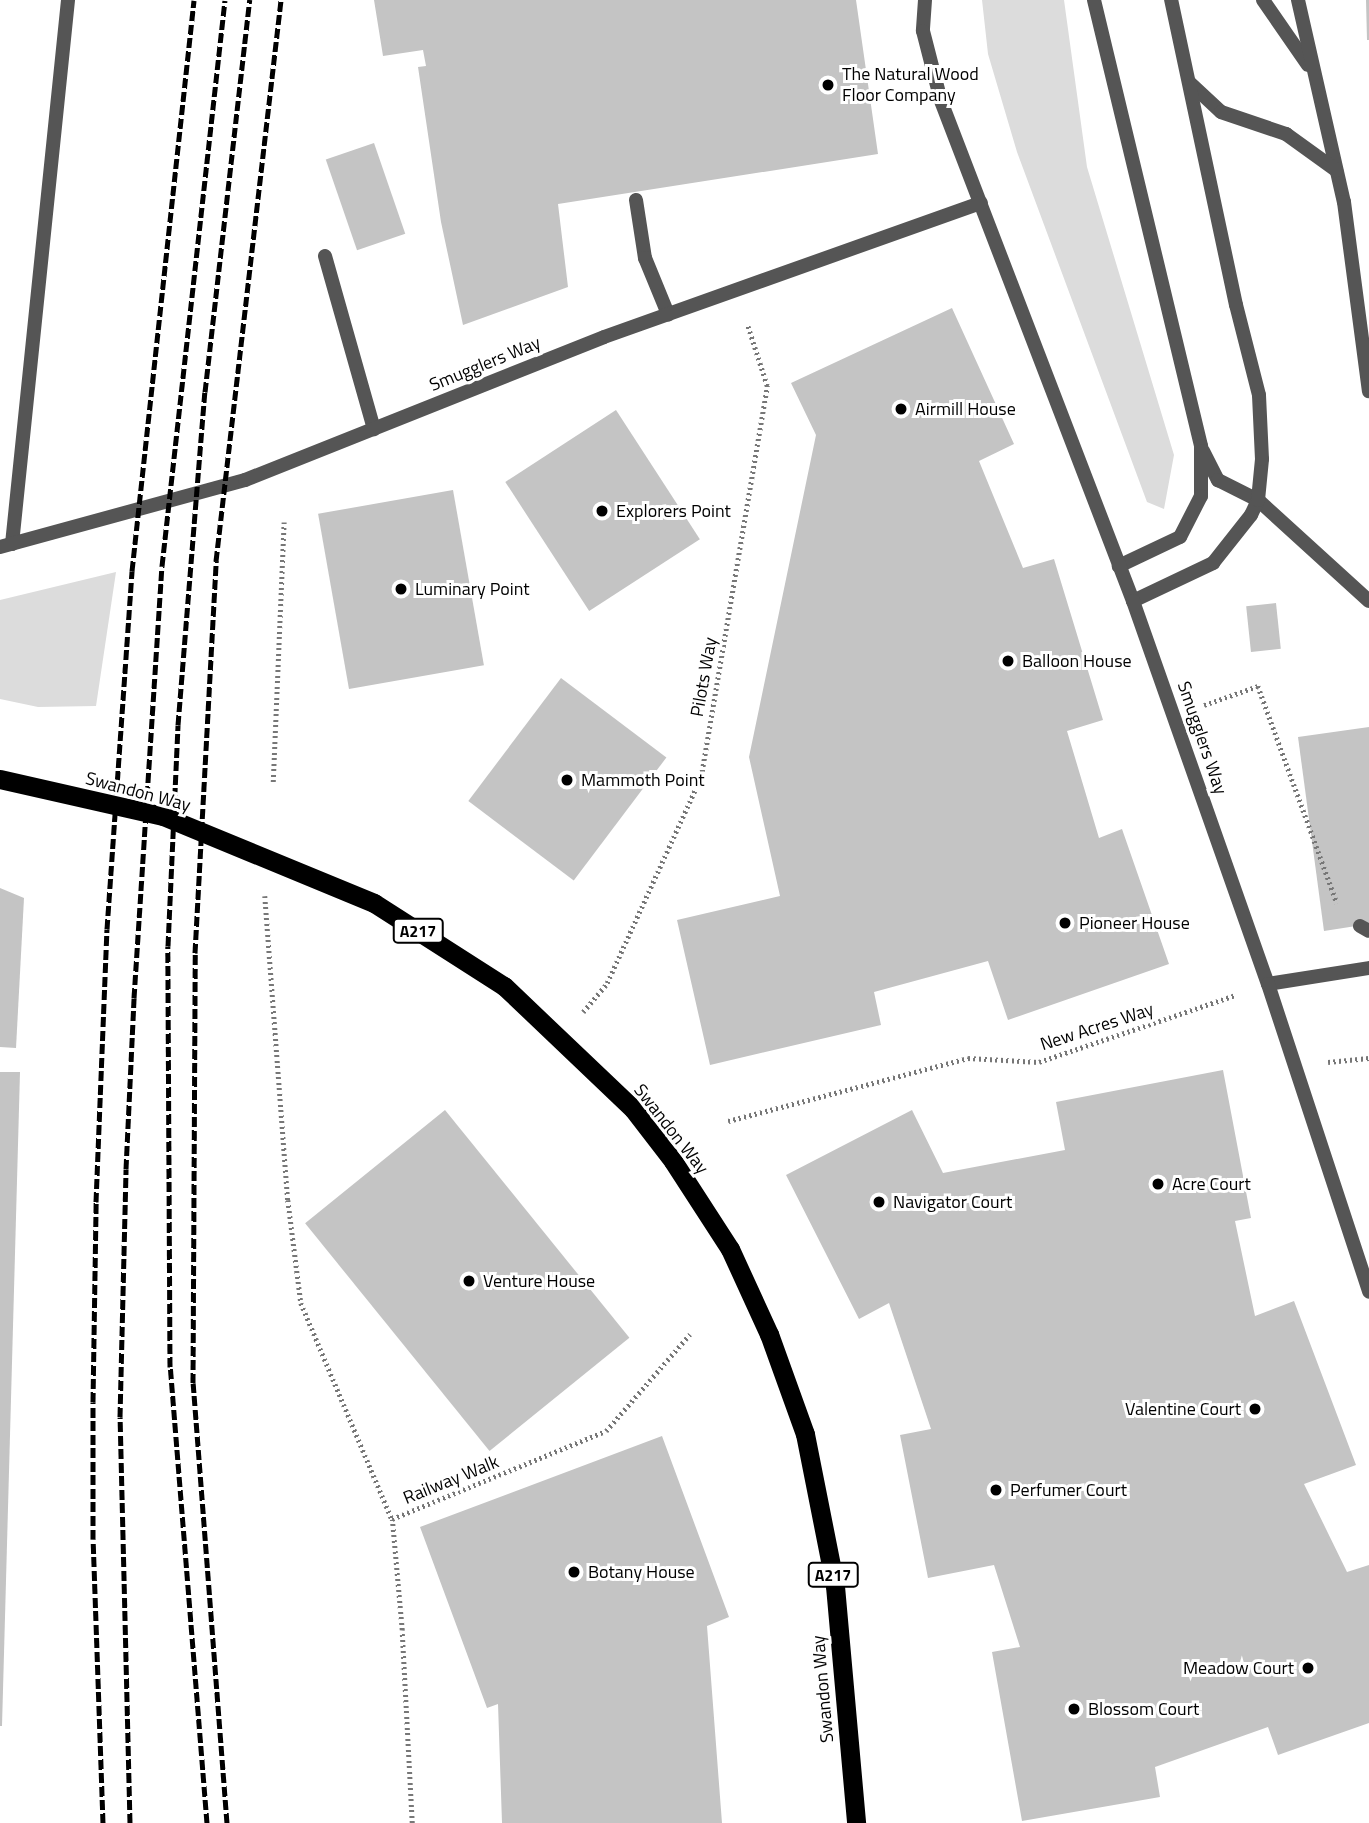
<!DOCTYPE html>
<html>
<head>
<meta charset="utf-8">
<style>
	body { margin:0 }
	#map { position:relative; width:1369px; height:1823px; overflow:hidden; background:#fff; font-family:"Titillium Web",sans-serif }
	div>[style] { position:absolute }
	.green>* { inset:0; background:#dcdcdc }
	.building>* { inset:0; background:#c4c4c4; transform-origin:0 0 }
	.path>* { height:4.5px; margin-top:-2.25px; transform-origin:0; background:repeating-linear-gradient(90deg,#777 0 2px,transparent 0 5.5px) }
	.service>* { height:14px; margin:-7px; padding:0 7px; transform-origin:7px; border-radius:7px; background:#555 }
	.minor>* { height:14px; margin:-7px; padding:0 7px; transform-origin:7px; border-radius:7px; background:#555 }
	.trunk>* { height:19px; margin:-9.5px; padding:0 9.5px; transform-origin:9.5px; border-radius:9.5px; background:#000 }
	.rail>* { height:5px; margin-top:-2.5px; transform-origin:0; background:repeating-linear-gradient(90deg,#000 0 10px,transparent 0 13.5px) }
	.dots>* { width:19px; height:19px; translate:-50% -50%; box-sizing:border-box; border:4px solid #fff; border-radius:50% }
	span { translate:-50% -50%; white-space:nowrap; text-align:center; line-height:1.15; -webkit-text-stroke:6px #fff; paint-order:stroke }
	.shield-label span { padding:2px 5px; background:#fff; border:2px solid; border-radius:5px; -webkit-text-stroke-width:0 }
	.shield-label { font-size:16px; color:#000; font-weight:700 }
	.poi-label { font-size:18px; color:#000 }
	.left { translate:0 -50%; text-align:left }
	.right { translate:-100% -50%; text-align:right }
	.street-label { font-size:18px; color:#000 }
</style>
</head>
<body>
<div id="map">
	<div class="green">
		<div style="clip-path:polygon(982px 0,1064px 0,1087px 167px,1174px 455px,1164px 509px,1147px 502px,1017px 152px,988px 54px)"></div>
		<div style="clip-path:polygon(116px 572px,96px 706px,38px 707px,0 699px,0 600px)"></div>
	</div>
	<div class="building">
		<div style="clip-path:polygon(374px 0,856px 0,878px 154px,558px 204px,568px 287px,463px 325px,441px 222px,418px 67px,426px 66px,423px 50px,383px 56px)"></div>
		<div style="clip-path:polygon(1366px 0,1369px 0,1369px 40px,1367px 40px)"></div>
		<div style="left:374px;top:143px;width:96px;height:51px;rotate:71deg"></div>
		<div style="clip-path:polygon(952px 308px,1014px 444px,979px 461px,1023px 568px,1054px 559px,1103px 720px,1067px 731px,1099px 838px,1122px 829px,1169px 964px,1008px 1020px,988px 961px,874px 992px,881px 1025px,710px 1065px,677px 920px,780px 896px,749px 757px,816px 435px,791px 383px)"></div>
		<div style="left:616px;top:410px;width:154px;height:132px;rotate:57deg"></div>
		<div style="left:453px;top:490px;width:178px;height:137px;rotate:80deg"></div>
		<div style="left:1276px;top:603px;width:46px;height:30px;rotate:84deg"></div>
		<div style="left:561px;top:678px;width:132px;height:154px;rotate:37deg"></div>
		<div style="clip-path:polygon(1369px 727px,1369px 924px,1324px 931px,1298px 737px)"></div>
		<div style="clip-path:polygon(0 888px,24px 898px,16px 1048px,0 1047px)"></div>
		<div style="clip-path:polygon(1223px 1070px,1251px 1218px,1235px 1221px,1255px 1316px,1294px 1301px,1356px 1465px,1304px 1484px,1347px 1572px,1369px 1565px,1369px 1723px,1278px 1755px,1268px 1727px,1155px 1767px,1160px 1797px,1022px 1821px,992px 1652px,1020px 1647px,994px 1565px,928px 1578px,900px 1435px,931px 1429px,889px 1303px,859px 1319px,786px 1175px,912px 1110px,943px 1173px,1065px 1150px,1056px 1102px)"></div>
		<div style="clip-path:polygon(0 1072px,20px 1072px,2px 1726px,0 1726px)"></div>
		<div style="left:445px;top:1110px;width:293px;height:180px;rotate:51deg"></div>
		<div style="clip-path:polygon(662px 1436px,729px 1617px,707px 1626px,722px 1823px,502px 1823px,498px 1704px,487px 1708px,420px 1527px)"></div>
	</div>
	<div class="path">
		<div style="left:1204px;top:705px;width:57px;rotate:-19.4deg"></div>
		<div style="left:1258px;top:686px;width:231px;rotate:70deg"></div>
		<div style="left:273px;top:782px;width:260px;rotate:-87.6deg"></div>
		<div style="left:265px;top:896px;width:305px;rotate:85.7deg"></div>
		<div style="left:288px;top:1200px;width:104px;rotate:82.8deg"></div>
		<div style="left:301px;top:1303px;width:234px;rotate:67.2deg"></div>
		<div style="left:583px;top:1012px;width:38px;rotate:-50deg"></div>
		<div style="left:607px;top:983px;width:226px;rotate:-65.5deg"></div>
		<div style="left:701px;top:777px;width:397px;rotate:-80.4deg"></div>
		<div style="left:767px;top:386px;width:65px;rotate:-107.9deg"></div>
		<div style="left:1328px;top:1062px;width:41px;rotate:-5.6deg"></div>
		<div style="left:728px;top:1121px;width:248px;rotate:-14.7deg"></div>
		<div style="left:968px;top:1058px;width:71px;rotate:3.2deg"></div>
		<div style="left:1039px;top:1062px;width:208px;rotate:-18.8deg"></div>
		<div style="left:412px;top:1823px;width:193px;rotate:-93deg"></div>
		<div style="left:402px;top:1630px;width:111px;rotate:-95.1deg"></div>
		<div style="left:392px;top:1519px;width:231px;rotate:-22.4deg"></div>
		<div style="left:606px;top:1431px;width:128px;rotate:-49.1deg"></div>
	</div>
	<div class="service">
		<div style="left:1094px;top:0;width:459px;rotate:76.5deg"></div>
		<div style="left:1201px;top:446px;width:50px;rotate:90deg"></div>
		<div style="left:1201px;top:496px;width:46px;rotate:117.1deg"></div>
		<div style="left:1180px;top:537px;width:68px;rotate:154.6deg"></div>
		<div style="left:1263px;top:0;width:79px;rotate:55.3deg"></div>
		<div style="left:1298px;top:0;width:207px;rotate:77.2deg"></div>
		<div style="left:1344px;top:202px;width:191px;rotate:82.5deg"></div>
		<div style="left:1190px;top:83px;width:42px;rotate:43.1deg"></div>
		<div style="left:1221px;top:112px;width:69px;rotate:18.7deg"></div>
		<div style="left:1286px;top:134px;width:62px;rotate:35.8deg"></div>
		<div style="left:636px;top:200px;width:59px;rotate:81.2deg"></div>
		<div style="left:645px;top:258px;width:61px;rotate:67.7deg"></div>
		<div style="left:325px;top:256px;width:180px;rotate:74.2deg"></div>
		<div style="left:1203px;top:451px;width:33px;rotate:63deg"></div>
		<div style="left:1218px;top:480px;width:45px;rotate:26.6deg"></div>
		<div style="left:1258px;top:500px;width:150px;rotate:42.3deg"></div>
		<div style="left:12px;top:544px;width:547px;rotate:-84.12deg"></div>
		<div style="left:1133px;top:601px;width:89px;rotate:-25.4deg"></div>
		<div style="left:1213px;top:563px;width:61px;rotate:-51.6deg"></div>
		<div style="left:1251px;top:515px;width:17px;rotate:-65deg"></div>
		<div style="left:1258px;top:500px;width:41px;rotate:-84.4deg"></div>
		<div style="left:1262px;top:459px;width:64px;rotate:-92.7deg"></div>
		<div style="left:1259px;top:395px;width:93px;rotate:-104.3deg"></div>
		<div style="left:1236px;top:305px;width:312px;rotate:-102deg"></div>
		<div style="left:1360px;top:926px;width:10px;rotate:29deg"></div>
		<div style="left:1268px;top:984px;width:102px;rotate:-9deg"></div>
	</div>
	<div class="minor">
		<div style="left:925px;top:0;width:31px;rotate:94deg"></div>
		<div style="left:923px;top:31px;width:72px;rotate:75.6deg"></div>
		<div style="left:941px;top:101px;width:536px;rotate:68.99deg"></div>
		<div style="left:1133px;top:601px;width:406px;rotate:70.6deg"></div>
		<div style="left:1268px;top:984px;width:324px;rotate:71.8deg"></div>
		<div style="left:0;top:547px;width:254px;rotate:-15.3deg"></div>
		<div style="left:245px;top:480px;width:386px;rotate:-21.7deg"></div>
		<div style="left:604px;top:337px;width:400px;rotate:-19.6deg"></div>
	</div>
	<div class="trunk">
		<div style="left:0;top:779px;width:167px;rotate:12.8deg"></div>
		<div style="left:163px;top:816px;width:228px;rotate:22.4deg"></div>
		<div style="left:374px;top:903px;width:154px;rotate:32.6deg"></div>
		<div style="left:504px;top:986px;width:178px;rotate:43.6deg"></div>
		<div style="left:633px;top:1109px;width:66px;rotate:52.4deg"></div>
		<div style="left:673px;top:1161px;width:105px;rotate:57.1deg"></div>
		<div style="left:730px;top:1249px;width:94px;rotate:65.4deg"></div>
		<div style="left:769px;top:1334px;width:106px;rotate:70.2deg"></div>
		<div style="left:805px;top:1434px;width:155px;rotate:78.8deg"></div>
		<div style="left:835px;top:1586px;width:238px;rotate:84.9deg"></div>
	</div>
	<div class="rail">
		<div style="left:103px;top:1823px;width:284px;rotate:-92deg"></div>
		<div style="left:93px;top:1539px;width:137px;rotate:-90deg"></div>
		<div style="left:93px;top:1402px;width:200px;rotate:-89.1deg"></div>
		<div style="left:96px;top:1202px;width:273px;rotate:-87.7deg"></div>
		<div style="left:107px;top:929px;width:359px;rotate:-86deg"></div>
		<div style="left:132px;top:571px;width:574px;rotate:-83.8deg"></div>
		<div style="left:130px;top:1823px;width:406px;rotate:-91.4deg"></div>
		<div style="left:120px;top:1417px;width:248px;rotate:-88.6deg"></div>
		<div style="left:126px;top:1169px;width:171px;rotate:-87.3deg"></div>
		<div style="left:134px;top:998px;width:433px;rotate:-86.3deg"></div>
		<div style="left:162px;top:566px;width:569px;rotate:-83.65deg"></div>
		<div style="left:207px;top:1823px;width:457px;rotate:-94.6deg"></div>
		<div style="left:170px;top:1367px;width:421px;rotate:-90.3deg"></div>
		<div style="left:168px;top:946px;width:221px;rotate:-87.4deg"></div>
		<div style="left:178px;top:725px;width:334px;rotate:-85.4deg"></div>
		<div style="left:205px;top:392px;width:395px;rotate:-83.5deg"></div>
		<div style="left:227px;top:1823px;width:441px;rotate:-94.4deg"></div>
		<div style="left:193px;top:1383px;width:430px;rotate:-89.7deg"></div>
		<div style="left:195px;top:953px;width:393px;rotate:-86.9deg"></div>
		<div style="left:216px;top:561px;width:565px;rotate:-83.39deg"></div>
	</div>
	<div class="dots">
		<div style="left:828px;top:85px;background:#000"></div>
		<div style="left:901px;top:409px;background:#000"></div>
		<div style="left:602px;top:511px;background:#000"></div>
		<div style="left:401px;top:589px;background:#000"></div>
		<div style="left:1008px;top:661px;background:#000"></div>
		<div style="left:567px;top:780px;background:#000"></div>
		<div style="left:1065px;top:923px;background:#000"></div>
		<div style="left:1158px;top:1184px;background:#000"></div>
		<div style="left:879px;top:1202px;background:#000"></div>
		<div style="left:469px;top:1281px;background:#000"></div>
		<div style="left:1255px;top:1409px;background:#000"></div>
		<div style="left:996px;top:1490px;background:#000"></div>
		<div style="left:574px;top:1572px;background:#000"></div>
		<div style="left:1308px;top:1668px;background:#000"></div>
		<div style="left:1074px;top:1709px;background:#000"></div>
	</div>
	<div class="shield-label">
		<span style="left:418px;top:931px">A217</span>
		<span style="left:833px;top:1575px">A217</span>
	</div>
	<div class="poi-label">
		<span class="left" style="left:842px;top:85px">The Natural Wood<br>Floor Company</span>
		<span class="left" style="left:915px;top:409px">Airmill House</span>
		<span class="left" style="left:616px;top:511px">Explorers Point</span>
		<span class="left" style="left:415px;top:589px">Luminary Point</span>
		<span class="left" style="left:1022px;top:661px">Balloon House</span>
		<span class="left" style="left:581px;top:780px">Mammoth Point</span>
		<span class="left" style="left:1079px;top:923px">Pioneer House</span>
		<span class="left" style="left:1172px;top:1184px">Acre Court</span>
		<span class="left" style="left:893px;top:1202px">Navigator Court</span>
		<span class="left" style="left:483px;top:1281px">Venture House</span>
		<span class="right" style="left:1241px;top:1409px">Valentine Court</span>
		<span class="left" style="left:1010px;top:1490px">Perfumer Court</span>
		<span class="left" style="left:588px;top:1572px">Botany House</span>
		<span class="right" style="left:1294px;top:1668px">Meadow Court</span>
		<span class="left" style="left:1088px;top:1709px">Blossom Court</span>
	</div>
	<div class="street-label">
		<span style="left:485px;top:364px;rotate:-22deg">Smugglers Way</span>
		<span style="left:704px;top:677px;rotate:-80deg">Pilots Way</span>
		<span style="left:1202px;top:738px;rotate:71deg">Smugglers Way</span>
		<span style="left:138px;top:792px;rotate:15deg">Swandon Way</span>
		<span style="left:1097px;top:1027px;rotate:-18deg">New Acres Way</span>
		<span style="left:671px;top:1129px;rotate:52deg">Swandon Way</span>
		<span style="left:451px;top:1480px;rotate:-22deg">Railway Walk</span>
		<span style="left:823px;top:1689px;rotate:-95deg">Swandon Way</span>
	</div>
</div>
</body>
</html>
